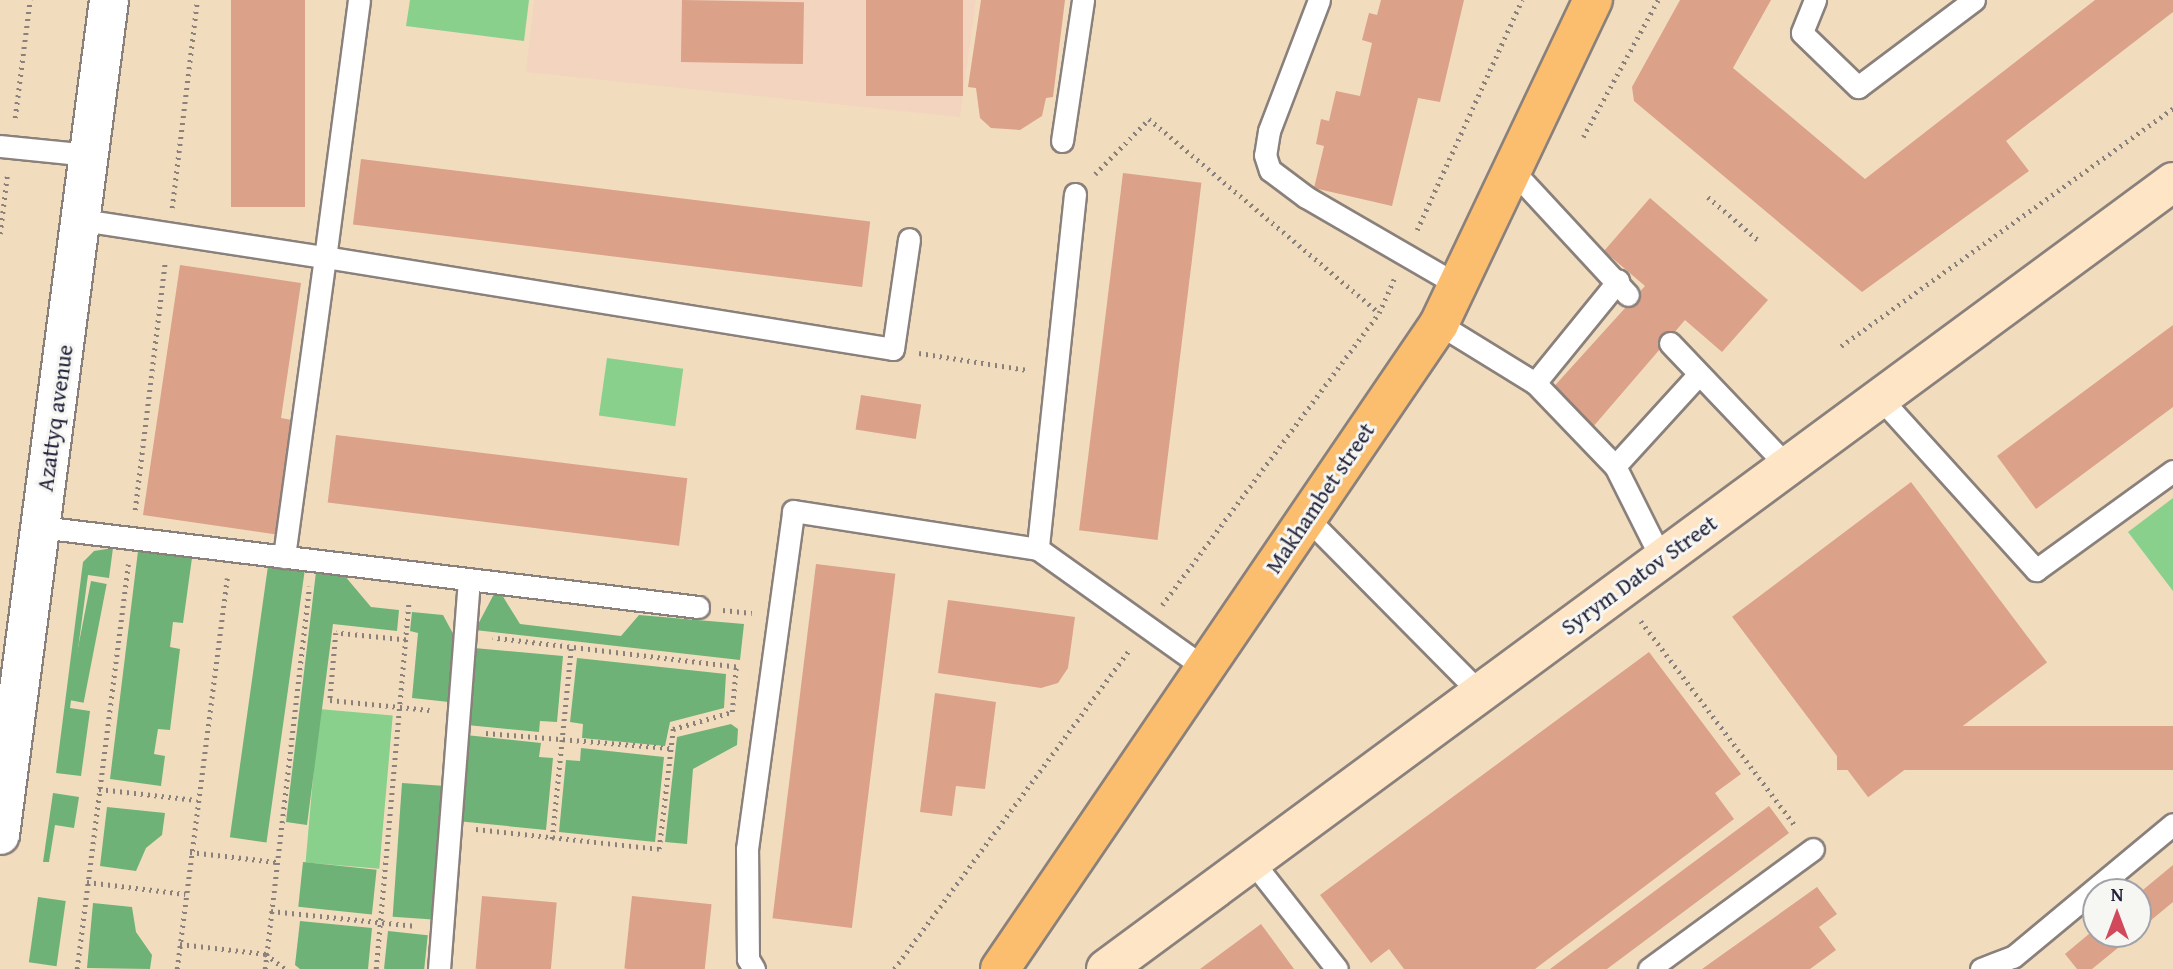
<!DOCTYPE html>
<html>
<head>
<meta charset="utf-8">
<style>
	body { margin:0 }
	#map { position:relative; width:2173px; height:969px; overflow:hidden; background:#f1ddbe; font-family:"Gentium Book Plus",serif }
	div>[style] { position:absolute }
	.built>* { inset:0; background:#f3d4bf }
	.green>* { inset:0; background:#88d08b; transform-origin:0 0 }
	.forest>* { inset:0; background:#6eb277; transform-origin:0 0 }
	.building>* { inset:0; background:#dba189; transform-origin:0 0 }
	.path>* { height:4.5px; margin-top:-2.25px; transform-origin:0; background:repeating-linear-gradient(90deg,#8a807c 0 2px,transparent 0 7px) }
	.roads { filter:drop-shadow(2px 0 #8a807c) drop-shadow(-2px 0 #8a807c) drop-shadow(0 2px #8a807c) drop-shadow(0 -2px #8a807c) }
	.service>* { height:21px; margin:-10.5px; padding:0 10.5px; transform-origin:10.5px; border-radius:10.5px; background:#fff }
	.tertiary>* { height:38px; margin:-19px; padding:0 19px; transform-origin:19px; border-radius:19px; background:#fff }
	.secondary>* { height:38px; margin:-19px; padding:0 19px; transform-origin:19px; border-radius:19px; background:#fde5c5 }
	.primary>* { height:38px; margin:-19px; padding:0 19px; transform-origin:19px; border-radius:19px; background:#fbbd6e }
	span { translate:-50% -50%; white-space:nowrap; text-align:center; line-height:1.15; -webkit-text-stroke:6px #f6f6f2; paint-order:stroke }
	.street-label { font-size:23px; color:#22223b }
	.north { position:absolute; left:2082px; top:878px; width:70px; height:70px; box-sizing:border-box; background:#f6f6f2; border:2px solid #a1a1a9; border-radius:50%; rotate:0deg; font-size:19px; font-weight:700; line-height:28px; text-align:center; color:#22223b }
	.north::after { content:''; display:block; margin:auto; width:24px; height:32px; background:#d1495b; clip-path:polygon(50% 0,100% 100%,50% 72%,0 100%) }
</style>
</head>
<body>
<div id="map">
	<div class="built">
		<div style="clip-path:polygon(534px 0,976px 0,960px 117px,526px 72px)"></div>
	</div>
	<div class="green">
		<div style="clip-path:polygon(410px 0,529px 0,524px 41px,406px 26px)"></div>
		<div style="left:607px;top:358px;width:77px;height:58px;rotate:8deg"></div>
		<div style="clip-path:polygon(2173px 498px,2173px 591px,2128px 532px)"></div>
		<div style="left:319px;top:709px;width:74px;height:154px;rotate:5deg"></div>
	</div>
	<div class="forest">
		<div style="clip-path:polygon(113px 548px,109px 578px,88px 575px,70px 708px,90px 711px,81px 776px,56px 773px,83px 562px,94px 551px)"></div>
		<div style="clip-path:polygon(138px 551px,192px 558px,183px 623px,173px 622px,170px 647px,180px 649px,170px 730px,158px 729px,154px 754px,165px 756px,161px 786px,110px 779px)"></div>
		<div style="left:268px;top:566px;width:37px;height:274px;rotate:8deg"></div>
		<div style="clip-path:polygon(316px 572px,344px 575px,371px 607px,399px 610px,397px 631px,333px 624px,307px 825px,286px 822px)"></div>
		<div style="left:91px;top:581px;width:16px;height:121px;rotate:11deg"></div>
		<div style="clip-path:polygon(494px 594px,502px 595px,520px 624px,621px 636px,639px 615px,744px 624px,740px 660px,475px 630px)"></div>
		<div style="clip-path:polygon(412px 612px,443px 615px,456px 639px,449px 702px,412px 698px,418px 633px,410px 631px)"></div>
		<div style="clip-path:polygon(474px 648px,563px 656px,557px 722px,540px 721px,539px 732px,467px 725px)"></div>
		<div style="clip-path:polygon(577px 658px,726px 674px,724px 708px,670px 722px,665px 746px,582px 738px,583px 724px,570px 722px)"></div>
		<div style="clip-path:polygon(731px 724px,738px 729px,737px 745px,693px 769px,687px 844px,665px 842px,677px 737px)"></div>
		<div style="clip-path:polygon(466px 735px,541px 743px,539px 757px,553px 758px,546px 830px,457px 821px)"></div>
		<div style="clip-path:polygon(581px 748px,664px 757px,655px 842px,559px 832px,566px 760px,580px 761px)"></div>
		<div style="left:402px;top:783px;width:40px;height:134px;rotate:4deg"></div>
		<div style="clip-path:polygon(53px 793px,79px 797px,74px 828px,55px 825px,49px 862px,43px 862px)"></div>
		<div style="clip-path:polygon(107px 807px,165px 813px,162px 835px,146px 848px,136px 871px,100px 866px)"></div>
		<div style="left:303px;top:862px;width:74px;height:45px;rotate:6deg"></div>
		<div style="left:38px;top:897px;width:28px;height:66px;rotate:8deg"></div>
		<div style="clip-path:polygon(93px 903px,132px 907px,136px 932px,152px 955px,150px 969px,87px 968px)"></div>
		<div style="clip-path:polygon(300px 921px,372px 928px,368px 969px,300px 969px,295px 965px)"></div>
		<div style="left:388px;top:931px;width:40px;height:38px;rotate:6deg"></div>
	</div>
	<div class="building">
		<div style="left:231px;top:0;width:74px;height:207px"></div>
		<div style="left:682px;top:0;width:122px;height:62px;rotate:1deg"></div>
		<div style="left:866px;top:0;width:97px;height:96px"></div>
		<div style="clip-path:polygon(981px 0,1065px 0,1053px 97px,1046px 98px,1042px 116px,1020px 130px,991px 128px,980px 118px,976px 88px,968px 87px)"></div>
		<div style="clip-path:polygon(1381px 0,1464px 0,1440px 102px,1418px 98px,1392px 206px,1314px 188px,1324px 146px,1316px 144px,1321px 119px,1329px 121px,1336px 91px,1360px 96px,1372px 43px,1362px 40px,1369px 13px,1377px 15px)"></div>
		<div style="clip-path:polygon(1680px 0,1771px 0,1733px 68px,1865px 179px,2095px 0,2173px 0,2173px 12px,2006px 141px,2029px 171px,1862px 292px,1634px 101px,1632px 87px)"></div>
		<div style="left:361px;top:159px;width:513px;height:66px;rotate:7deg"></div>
		<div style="left:1123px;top:173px;width:79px;height:360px;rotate:7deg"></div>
		<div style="clip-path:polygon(1650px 198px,1768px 300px,1722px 352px,1685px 320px,1586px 435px,1549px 392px,1645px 286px,1604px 251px)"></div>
		<div style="clip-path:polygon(180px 265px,301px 283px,281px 418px,297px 421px,280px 535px,143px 515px)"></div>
		<div style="clip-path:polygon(2173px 325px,2173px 407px,2036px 509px,1997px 456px)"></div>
		<div style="left:861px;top:395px;width:61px;height:35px;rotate:9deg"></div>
		<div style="left:336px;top:435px;width:354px;height:68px;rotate:7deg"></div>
		<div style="left:1911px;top:482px;width:226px;height:224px;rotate:53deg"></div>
		<div style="left:816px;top:564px;width:80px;height:357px;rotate:7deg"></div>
		<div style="clip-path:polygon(948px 600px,1075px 617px,1068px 668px,1058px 683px,1041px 688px,938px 673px)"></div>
		<div style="clip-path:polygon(1649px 652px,1741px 774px,1715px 793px,1734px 819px,1535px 969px,1404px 969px,1389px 949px,1371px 963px,1320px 895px)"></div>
		<div style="clip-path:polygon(935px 693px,996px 702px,985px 789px,956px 786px,952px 816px,920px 812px)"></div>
		<div style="left:2173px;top:726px;width:44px;height:336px;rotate:90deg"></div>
		<div style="clip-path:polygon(1769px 806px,1789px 833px,1607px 969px,1550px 969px)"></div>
		<div style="clip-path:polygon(2173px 865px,2173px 902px,2138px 931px,2138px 894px)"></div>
		<div style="clip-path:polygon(1817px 887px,1837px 914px,1819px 927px,1836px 950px,1810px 969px,1702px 969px)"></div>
		<div style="left:482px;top:896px;width:75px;height:73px;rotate:5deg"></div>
		<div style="left:632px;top:896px;width:80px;height:73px;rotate:6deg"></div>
		<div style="clip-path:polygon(1261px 924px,1294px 969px,1200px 969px)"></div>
		<div style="clip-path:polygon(2096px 928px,2096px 934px,2135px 934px,2092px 969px,2077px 969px,2065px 954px)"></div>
	</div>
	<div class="path">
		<div style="left:15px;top:118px;width:119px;rotate:-82.8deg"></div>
		<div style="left:1583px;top:137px;width:156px;rotate:-61.3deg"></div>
		<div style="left:1095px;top:174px;width:77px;rotate:-45.5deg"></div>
		<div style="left:1149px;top:119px;width:301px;rotate:40.1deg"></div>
		<div style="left:1708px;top:197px;width:66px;rotate:40.7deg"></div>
		<div style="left:172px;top:208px;width:209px;rotate:-83.1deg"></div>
		<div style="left:1417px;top:230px;width:253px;rotate:-65.5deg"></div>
		<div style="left:0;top:234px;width:58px;rotate:-83.1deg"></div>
		<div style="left:1841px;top:346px;width:408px;rotate:-35.6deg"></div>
		<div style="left:919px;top:353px;width:110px;rotate:8.9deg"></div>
		<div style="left:135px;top:510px;width:251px;rotate:-83.1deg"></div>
		<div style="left:1162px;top:605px;width:364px;rotate:-53.4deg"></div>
		<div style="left:1379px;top:313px;width:37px;rotate:-66deg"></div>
		<div style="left:723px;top:610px;width:29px;rotate:6deg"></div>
		<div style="left:1641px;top:621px;width:258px;rotate:53deg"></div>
		<div style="left:406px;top:640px;width:70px;rotate:-174.3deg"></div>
		<div style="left:336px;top:633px;width:67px;rotate:95.1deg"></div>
		<div style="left:330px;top:700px;width:100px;rotate:5.7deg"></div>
		<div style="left:486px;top:733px;width:184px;rotate:4.7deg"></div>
		<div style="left:99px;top:789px;width:98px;rotate:6.5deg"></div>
		<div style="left:476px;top:829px;width:184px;rotate:6.2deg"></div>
		<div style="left:659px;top:849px;width:121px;rotate:-83.3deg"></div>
		<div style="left:673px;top:729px;width:61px;rotate:-16.1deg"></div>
		<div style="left:732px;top:712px;width:45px;rotate:-84.9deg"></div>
		<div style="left:736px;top:667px;width:245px;rotate:-173.2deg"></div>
		<div style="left:552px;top:839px;width:193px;rotate:-84.3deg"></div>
		<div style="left:190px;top:852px;width:87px;rotate:6.6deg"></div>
		<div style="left:87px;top:882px;width:99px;rotate:7deg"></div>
		<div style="left:271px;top:911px;width:146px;rotate:5.9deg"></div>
		<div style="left:180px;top:944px;width:87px;rotate:6.6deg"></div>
		<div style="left:266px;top:954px;width:24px;rotate:38deg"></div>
		<div style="left:77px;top:969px;width:408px;rotate:-82.8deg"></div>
		<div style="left:177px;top:969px;width:394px;rotate:-82.7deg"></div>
		<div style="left:265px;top:969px;width:385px;rotate:-83.4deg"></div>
		<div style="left:376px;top:969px;width:370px;rotate:-84.9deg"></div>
		<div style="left:894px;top:969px;width:398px;rotate:-53.6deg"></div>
	</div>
	<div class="roads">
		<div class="service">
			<div style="left:359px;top:0;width:259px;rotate:97.5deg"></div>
			<div style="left:325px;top:257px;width:575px;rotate:9.2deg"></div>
			<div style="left:893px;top:349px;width:111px;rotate:-81.7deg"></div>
			<div style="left:1319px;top:0;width:140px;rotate:110.9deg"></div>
			<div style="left:1269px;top:131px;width:24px;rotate:99deg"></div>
			<div style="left:1265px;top:155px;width:16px;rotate:72deg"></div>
			<div style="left:1270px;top:170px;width:45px;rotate:36.9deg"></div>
			<div style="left:1306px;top:197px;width:176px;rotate:30.1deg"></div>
			<div style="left:1815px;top:0;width:35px;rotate:112deg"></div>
			<div style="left:1802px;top:33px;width:78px;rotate:44deg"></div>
			<div style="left:1858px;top:87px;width:145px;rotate:-36.9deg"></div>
			<div style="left:1062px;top:141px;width:143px;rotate:-81.5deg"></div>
			<div style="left:0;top:146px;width:89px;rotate:5.8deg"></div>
			<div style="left:1515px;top:173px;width:166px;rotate:47.2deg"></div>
			<div style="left:1075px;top:194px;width:357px;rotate:96deg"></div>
			<div style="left:1038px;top:549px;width:205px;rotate:35.5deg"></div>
			<div style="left:82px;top:220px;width:246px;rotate:8.7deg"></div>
			<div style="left:325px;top:257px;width:303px;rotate:97.8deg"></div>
			<div style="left:1439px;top:324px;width:113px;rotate:31.6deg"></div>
			<div style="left:1535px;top:383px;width:115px;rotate:46.1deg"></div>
			<div style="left:1615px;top:466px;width:103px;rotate:63.4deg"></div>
			<div style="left:1670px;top:343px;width:171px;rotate:46.4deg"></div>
			<div style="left:1535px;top:383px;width:132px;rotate:-50.9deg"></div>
			<div style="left:1881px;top:399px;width:231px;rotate:47.8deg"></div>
			<div style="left:2036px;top:570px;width:169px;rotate:-35.9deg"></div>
			<div style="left:1615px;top:466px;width:123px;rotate:-47.6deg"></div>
			<div style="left:1307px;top:518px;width:245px;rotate:45.3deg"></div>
			<div style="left:40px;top:527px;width:663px;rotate:6.93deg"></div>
			<div style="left:1252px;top:861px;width:137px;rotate:51.8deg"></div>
			<div style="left:439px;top:969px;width:391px;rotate:-85.6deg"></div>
			<div style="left:754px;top:969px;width:12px;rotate:-121deg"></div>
			<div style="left:748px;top:959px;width:110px;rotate:-90.5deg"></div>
			<div style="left:747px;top:849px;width:341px;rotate:-82.2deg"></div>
			<div style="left:793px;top:511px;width:248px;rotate:8.8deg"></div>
			<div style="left:1649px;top:969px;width:203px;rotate:-36.2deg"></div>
			<div style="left:1981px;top:969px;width:34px;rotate:-21deg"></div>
			<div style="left:2013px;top:957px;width:208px;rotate:-39.7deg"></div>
		</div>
		<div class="tertiary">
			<div style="left:0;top:835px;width:842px;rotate:-82.56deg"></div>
		</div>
		<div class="secondary">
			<div style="left:1106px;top:969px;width:1326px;rotate:-36.41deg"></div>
		</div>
		<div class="primary">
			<div style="left:1000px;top:969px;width:780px;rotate:-55.76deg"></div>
			<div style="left:1439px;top:324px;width:359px;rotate:-64.6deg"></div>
		</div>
	</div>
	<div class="street-label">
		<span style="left:55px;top:418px;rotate:-82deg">Azattyq avenue</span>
		<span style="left:1320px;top:498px;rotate:-56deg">Makhambet street</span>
		<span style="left:1639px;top:575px;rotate:-36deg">Syrym Datov Street</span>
	</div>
	<div class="north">N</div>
</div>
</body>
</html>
